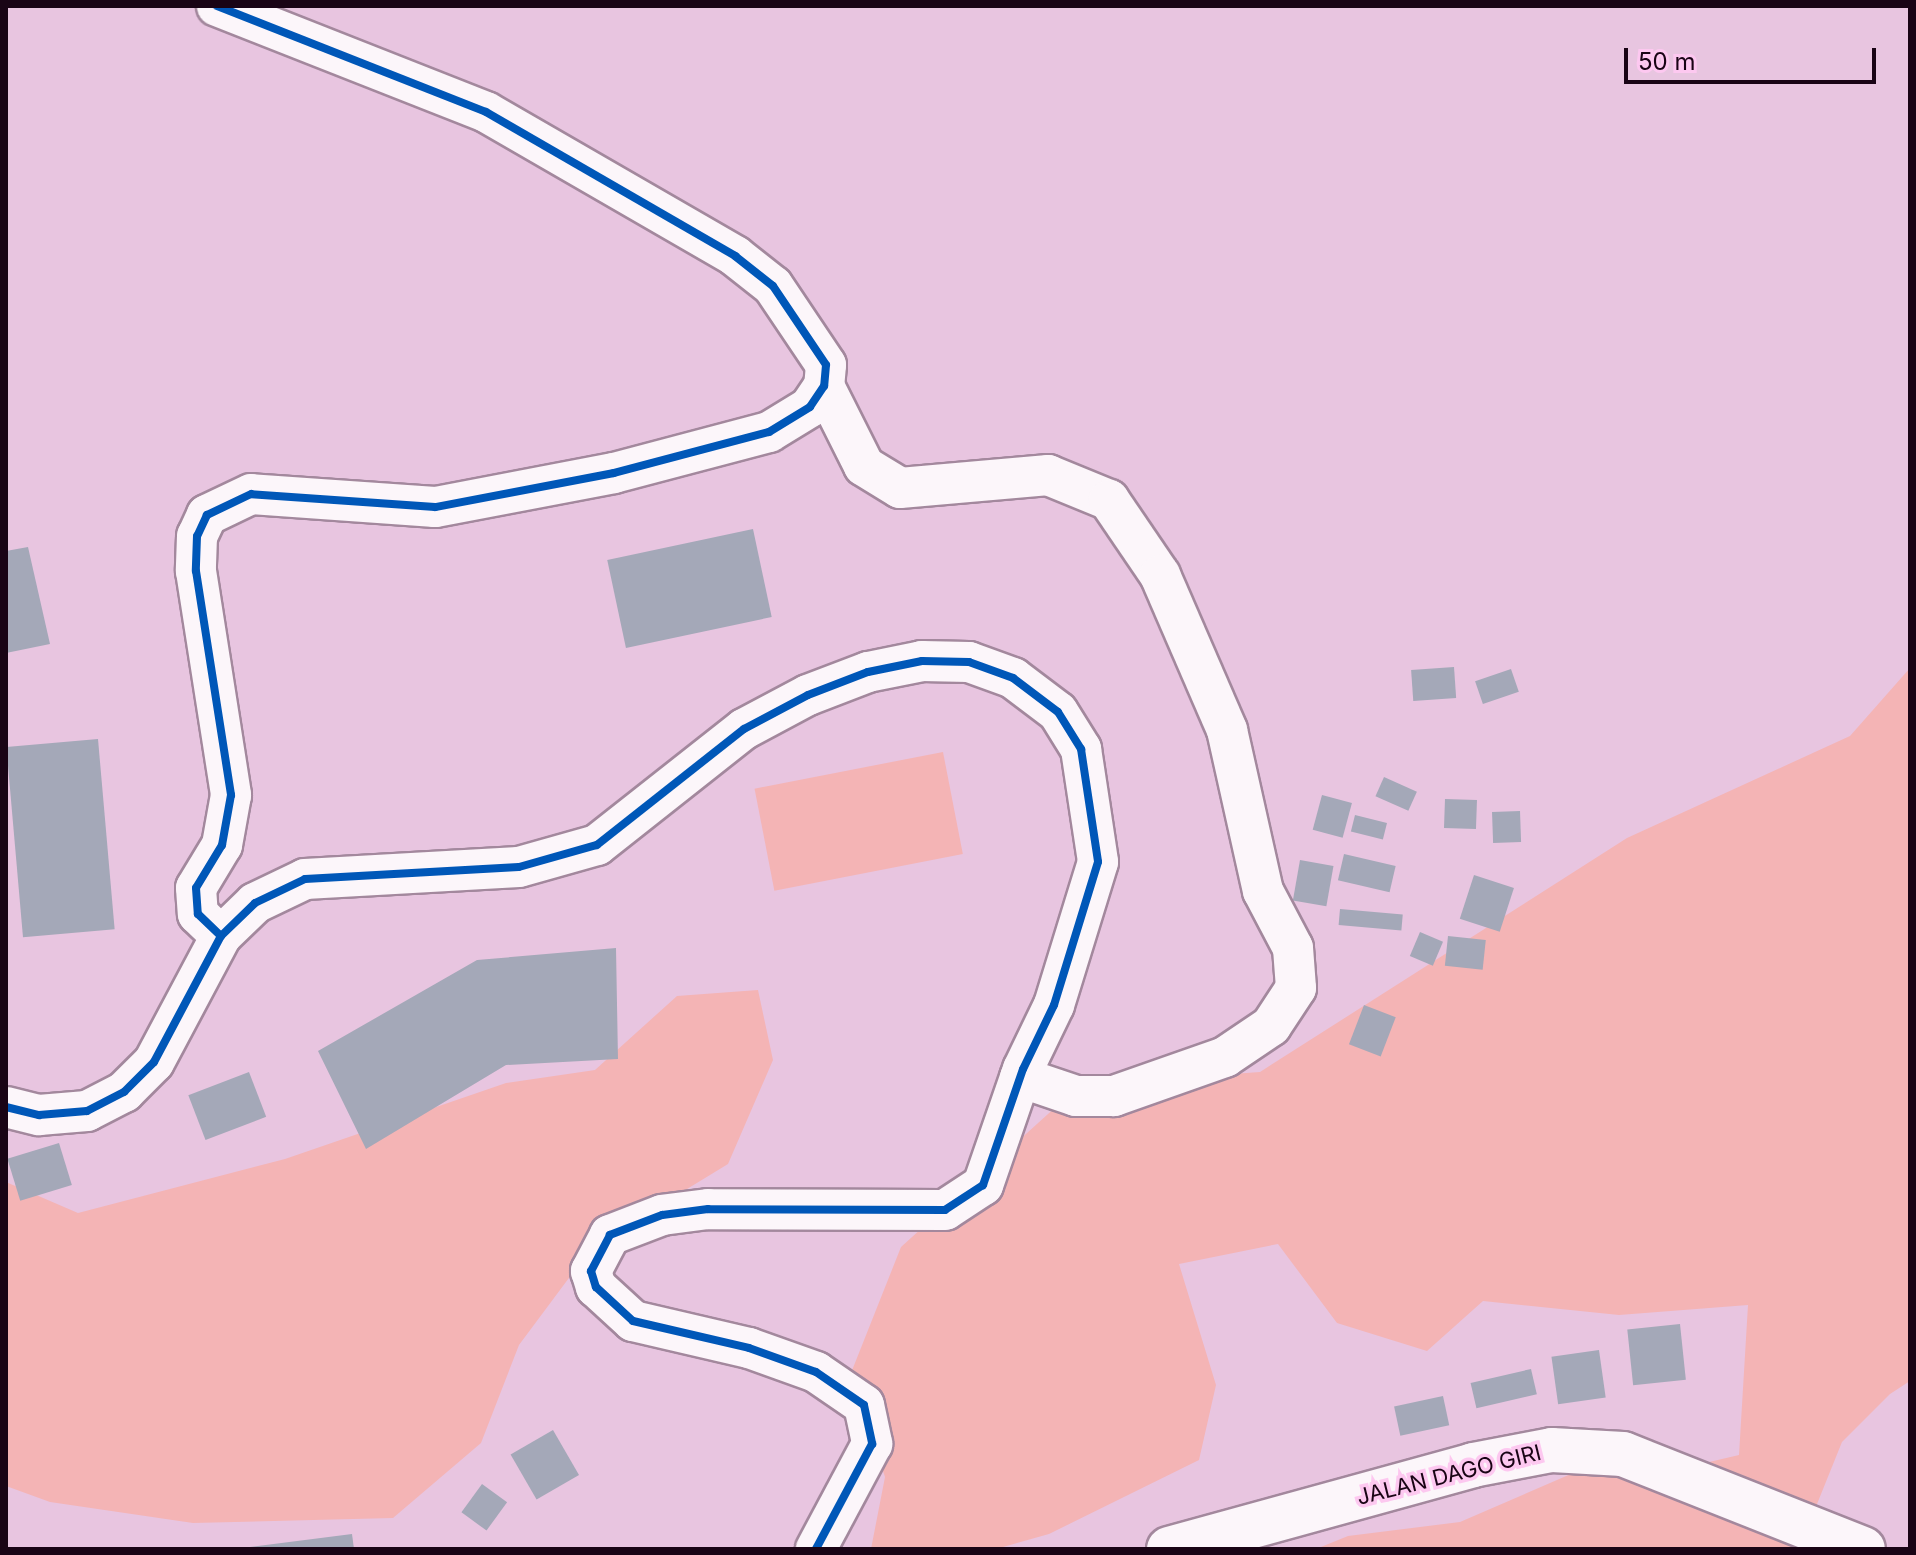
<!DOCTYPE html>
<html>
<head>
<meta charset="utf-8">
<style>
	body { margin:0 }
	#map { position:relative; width:1916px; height:1555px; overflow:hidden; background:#e8c5e0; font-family:Inter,sans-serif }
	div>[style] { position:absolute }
	.green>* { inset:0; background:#f4b4b5; transform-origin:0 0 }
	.building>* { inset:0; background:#a4a8b8; transform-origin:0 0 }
	.roads { filter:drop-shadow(2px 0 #a3889d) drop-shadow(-2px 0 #a3889d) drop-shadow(0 2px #a3889d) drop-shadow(0 -2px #a3889d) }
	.street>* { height:40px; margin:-20px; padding:0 20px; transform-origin:20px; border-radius:20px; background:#fcf6fa }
	.secondary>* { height:44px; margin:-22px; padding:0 22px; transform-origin:22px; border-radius:22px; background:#fcf6fa }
	.cycleway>* { height:8px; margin:-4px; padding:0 4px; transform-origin:4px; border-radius:4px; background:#0057b8 }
	span { translate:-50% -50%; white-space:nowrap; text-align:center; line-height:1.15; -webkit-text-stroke:7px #fdc8f0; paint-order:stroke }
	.street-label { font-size:22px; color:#190415 }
	.frame { position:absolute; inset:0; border:8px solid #190415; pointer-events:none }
	.scale { position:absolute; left:1624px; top:48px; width:252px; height:36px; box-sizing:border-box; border:4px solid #190415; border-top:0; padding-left:10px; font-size:24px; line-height:28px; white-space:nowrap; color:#190415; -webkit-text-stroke:6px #fdc8f0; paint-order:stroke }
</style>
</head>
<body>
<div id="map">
	<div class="green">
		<div style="clip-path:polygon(1910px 668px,1910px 1381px,1890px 1394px,1842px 1442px,1815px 1509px,1823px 1549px,1316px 1549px,1348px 1536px,1460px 1522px,1594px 1464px,1671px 1471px,1739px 1455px,1748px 1305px,1619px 1315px,1483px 1301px,1427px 1351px,1337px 1323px,1278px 1244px,1179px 1264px,1216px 1385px,1199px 1460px,1049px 1534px,996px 1549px,871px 1549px,885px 1477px,851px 1373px,901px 1247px,1080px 1085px,1260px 1072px,1627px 838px,1850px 736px)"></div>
		<div style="left:943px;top:752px;width:104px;height:192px;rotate:79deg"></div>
		<div style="clip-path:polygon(758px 990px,773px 1060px,728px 1164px,592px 1247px,519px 1345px,481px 1443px,393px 1518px,193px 1523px,50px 1502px,6px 1486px,6px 1182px,78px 1213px,285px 1159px,506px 1083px,595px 1070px,677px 996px)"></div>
	</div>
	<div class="building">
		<div style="left:753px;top:529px;width:90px;height:149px;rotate:78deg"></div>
		<div style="clip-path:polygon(28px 547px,50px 644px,6px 653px,6px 551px)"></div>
		<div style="left:1454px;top:667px;width:31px;height:43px;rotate:86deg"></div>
		<div style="left:1511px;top:669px;width:24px;height:38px;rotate:71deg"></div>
		<div style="left:98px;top:739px;width:191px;height:92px;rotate:85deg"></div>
		<div style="left:1384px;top:777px;width:36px;height:21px;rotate:24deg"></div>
		<div style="left:1322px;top:795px;width:31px;height:36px;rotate:15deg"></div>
		<div style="left:1445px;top:799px;width:32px;height:29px;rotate:2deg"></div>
		<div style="left:1520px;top:811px;width:31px;height:28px;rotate:88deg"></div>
		<div style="left:1355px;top:815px;width:33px;height:17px;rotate:14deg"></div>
		<div style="left:1344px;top:854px;width:53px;height:27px;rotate:13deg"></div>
		<div style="left:1300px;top:860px;width:34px;height:41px;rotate:10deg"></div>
		<div style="left:1474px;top:875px;width:42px;height:46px;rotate:18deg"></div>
		<div style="left:1340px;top:909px;width:63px;height:16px;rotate:5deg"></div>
		<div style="left:1420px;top:932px;width:25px;height:26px;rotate:23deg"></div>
		<div style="left:1448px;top:936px;width:38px;height:30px;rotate:6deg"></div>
		<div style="clip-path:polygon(616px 948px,618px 1059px,506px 1065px,366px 1149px,318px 1051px,477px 960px)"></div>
		<div style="left:1364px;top:1005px;width:34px;height:42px;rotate:21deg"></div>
		<div style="left:249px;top:1072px;width:48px;height:65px;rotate:69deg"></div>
		<div style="left:59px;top:1143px;width:44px;height:54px;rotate:73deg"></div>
		<div style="left:1680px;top:1324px;width:56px;height:53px;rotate:84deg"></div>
		<div style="left:1599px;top:1350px;width:48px;height:48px;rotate:82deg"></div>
		<div style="left:1531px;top:1369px;width:26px;height:62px;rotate:77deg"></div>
		<div style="left:1443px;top:1396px;width:30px;height:50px;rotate:78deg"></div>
		<div style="left:553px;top:1430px;width:52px;height:49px;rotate:60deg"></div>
		<div style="left:482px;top:1484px;width:31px;height:35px;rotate:36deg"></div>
		<div style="clip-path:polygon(352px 1534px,354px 1549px,250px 1549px,250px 1547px)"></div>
	</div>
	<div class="roads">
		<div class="street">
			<div style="left:217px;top:6px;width:289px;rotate:21.5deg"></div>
			<div style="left:486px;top:112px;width:288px;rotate:30deg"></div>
			<div style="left:735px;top:256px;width:48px;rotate:38.3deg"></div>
			<div style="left:773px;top:286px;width:95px;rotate:56.1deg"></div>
			<div style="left:826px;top:365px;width:21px;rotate:95deg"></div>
			<div style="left:824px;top:386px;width:25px;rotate:124deg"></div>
			<div style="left:810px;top:407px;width:48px;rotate:148.6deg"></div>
			<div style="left:769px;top:432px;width:160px;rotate:165.2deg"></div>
			<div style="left:614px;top:473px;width:182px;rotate:169.2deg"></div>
			<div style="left:435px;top:507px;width:184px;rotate:-176deg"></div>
			<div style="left:251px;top:494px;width:49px;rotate:154.5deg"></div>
			<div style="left:207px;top:515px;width:23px;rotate:115deg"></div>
			<div style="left:197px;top:536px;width:35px;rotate:92deg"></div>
			<div style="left:196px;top:571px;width:227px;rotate:81.1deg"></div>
			<div style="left:231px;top:795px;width:51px;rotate:100.2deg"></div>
			<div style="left:222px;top:845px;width:50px;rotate:121.2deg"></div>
			<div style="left:196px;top:888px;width:26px;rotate:86deg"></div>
			<div style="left:198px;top:914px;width:32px;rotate:44deg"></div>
			<div style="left:824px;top:386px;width:89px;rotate:63.4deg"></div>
			<div style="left:864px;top:466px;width:42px;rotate:31.4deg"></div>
			<div style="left:900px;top:488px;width:149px;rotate:-5deg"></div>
			<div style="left:1048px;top:475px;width:66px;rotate:22.3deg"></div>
			<div style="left:1109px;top:500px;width:91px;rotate:55.8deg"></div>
			<div style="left:1160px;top:575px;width:169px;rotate:66.6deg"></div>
			<div style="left:1227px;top:730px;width:165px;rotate:77.4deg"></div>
			<div style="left:1263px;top:891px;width:64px;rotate:62.2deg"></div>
			<div style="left:1293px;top:948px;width:40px;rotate:85.7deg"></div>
			<div style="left:1296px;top:988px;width:45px;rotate:123.3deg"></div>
			<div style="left:1271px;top:1026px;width:55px;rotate:146deg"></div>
			<div style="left:1225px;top:1057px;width:118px;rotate:160.6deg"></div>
			<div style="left:1114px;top:1096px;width:38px;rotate:180deg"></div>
			<div style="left:1076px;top:1096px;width:59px;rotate:-161.3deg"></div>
			<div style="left:6px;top:1107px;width:34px;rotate:14deg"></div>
			<div style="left:39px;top:1115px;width:48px;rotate:-4.8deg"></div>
			<div style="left:87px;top:1111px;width:42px;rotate:-27.2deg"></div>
			<div style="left:124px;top:1092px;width:42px;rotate:-45deg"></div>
			<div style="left:154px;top:1062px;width:143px;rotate:-62deg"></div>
			<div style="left:221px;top:936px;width:47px;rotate:-44.1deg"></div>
			<div style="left:255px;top:903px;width:55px;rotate:-25.6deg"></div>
			<div style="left:305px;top:879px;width:214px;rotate:-3.2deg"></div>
			<div style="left:519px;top:867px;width:81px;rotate:-15.8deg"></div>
			<div style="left:597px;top:845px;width:187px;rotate:-38.3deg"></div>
			<div style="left:744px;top:729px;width:72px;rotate:-28deg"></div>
			<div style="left:808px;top:695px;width:64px;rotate:-21deg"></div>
			<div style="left:868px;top:672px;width:55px;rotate:-11.5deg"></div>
			<div style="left:922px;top:661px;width:47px;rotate:1.2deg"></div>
			<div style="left:969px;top:662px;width:47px;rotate:20deg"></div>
			<div style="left:1013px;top:678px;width:56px;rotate:37.1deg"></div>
			<div style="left:1058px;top:712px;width:44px;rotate:58.1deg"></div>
			<div style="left:1081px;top:749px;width:114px;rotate:81.4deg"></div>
			<div style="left:1098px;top:862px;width:150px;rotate:107.1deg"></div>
			<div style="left:1054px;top:1005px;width:71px;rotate:115.8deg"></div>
			<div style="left:1023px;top:1069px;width:123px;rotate:109deg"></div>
			<div style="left:983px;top:1185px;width:45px;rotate:146.7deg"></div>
			<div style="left:945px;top:1210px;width:237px;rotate:-179.8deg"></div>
			<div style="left:708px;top:1209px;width:46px;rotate:172.6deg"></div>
			<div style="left:662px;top:1215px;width:56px;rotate:159deg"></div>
			<div style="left:610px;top:1235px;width:41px;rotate:117.8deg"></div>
			<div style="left:591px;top:1271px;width:17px;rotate:73deg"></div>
			<div style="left:596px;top:1287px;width:50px;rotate:42.6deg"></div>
			<div style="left:633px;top:1321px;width:119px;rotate:13.1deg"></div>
			<div style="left:749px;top:1348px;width:71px;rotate:19.7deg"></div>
			<div style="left:816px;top:1372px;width:58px;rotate:34.5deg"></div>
			<div style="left:864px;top:1405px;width:40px;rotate:78deg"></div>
			<div style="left:872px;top:1444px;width:119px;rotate:118.1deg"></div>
		</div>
		<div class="secondary">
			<div style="left:1169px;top:1549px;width:315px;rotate:-15.4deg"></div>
			<div style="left:1473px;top:1465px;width:80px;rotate:-10.8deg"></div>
			<div style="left:1552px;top:1450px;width:71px;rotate:3.2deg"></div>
			<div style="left:1623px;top:1454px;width:258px;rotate:21.6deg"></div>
		</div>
	</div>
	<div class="cycleway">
		<div style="left:217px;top:6px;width:289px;rotate:21.5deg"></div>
		<div style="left:486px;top:112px;width:288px;rotate:30deg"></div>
		<div style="left:735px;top:256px;width:48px;rotate:38.3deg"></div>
		<div style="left:773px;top:286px;width:95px;rotate:56.1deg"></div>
		<div style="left:826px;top:365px;width:21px;rotate:95deg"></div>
		<div style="left:824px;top:386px;width:25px;rotate:124deg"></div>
		<div style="left:810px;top:407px;width:48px;rotate:148.6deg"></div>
		<div style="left:769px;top:432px;width:160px;rotate:165.2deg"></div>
		<div style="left:614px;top:473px;width:182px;rotate:169.2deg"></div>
		<div style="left:435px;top:507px;width:184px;rotate:-176deg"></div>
		<div style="left:251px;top:494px;width:49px;rotate:154.5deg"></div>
		<div style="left:207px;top:515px;width:23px;rotate:115deg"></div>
		<div style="left:197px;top:536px;width:35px;rotate:92deg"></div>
		<div style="left:196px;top:571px;width:227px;rotate:81.1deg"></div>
		<div style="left:231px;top:795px;width:51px;rotate:100.2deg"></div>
		<div style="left:222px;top:845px;width:50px;rotate:121.2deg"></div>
		<div style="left:196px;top:888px;width:26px;rotate:86deg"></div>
		<div style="left:198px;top:914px;width:32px;rotate:44deg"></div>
		<div style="left:6px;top:1107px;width:34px;rotate:14deg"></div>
		<div style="left:39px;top:1115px;width:48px;rotate:-4.8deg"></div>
		<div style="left:87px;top:1111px;width:42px;rotate:-27.2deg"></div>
		<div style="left:124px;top:1092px;width:42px;rotate:-45deg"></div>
		<div style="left:154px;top:1062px;width:143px;rotate:-62deg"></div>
		<div style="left:221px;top:936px;width:47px;rotate:-44.1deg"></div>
		<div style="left:255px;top:903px;width:55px;rotate:-25.6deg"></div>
		<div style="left:305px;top:879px;width:214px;rotate:-3.2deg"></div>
		<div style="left:519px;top:867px;width:81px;rotate:-15.8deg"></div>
		<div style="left:597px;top:845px;width:187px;rotate:-38.3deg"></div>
		<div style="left:744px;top:729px;width:72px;rotate:-28deg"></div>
		<div style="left:808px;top:695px;width:64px;rotate:-21deg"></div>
		<div style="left:868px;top:672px;width:55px;rotate:-11.5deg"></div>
		<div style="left:922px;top:661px;width:47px;rotate:1.2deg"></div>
		<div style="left:969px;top:662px;width:47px;rotate:20deg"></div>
		<div style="left:1013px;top:678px;width:56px;rotate:37.1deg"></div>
		<div style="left:1058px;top:712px;width:44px;rotate:58.1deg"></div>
		<div style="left:1081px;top:749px;width:114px;rotate:81.4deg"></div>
		<div style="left:1098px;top:862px;width:150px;rotate:107.1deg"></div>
		<div style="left:1054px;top:1005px;width:71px;rotate:115.8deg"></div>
		<div style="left:1023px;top:1069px;width:123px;rotate:109deg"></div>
		<div style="left:983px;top:1185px;width:45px;rotate:146.7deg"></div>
		<div style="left:945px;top:1210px;width:237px;rotate:-179.8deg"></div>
		<div style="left:708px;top:1209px;width:46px;rotate:172.6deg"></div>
		<div style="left:662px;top:1215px;width:56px;rotate:159deg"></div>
		<div style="left:610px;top:1235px;width:41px;rotate:117.8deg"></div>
		<div style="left:591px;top:1271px;width:17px;rotate:73deg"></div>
		<div style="left:596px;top:1287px;width:50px;rotate:42.6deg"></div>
		<div style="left:633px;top:1321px;width:119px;rotate:13.1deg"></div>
		<div style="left:749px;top:1348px;width:71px;rotate:19.7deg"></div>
		<div style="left:816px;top:1372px;width:58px;rotate:34.5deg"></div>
		<div style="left:864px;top:1405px;width:40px;rotate:78deg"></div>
		<div style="left:872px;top:1444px;width:119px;rotate:118.1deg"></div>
	</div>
	<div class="street-label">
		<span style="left:1449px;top:1475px;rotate:-14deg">JALAN DAGO GIRI</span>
	</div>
	<div class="frame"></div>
	<div class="scale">50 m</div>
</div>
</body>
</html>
